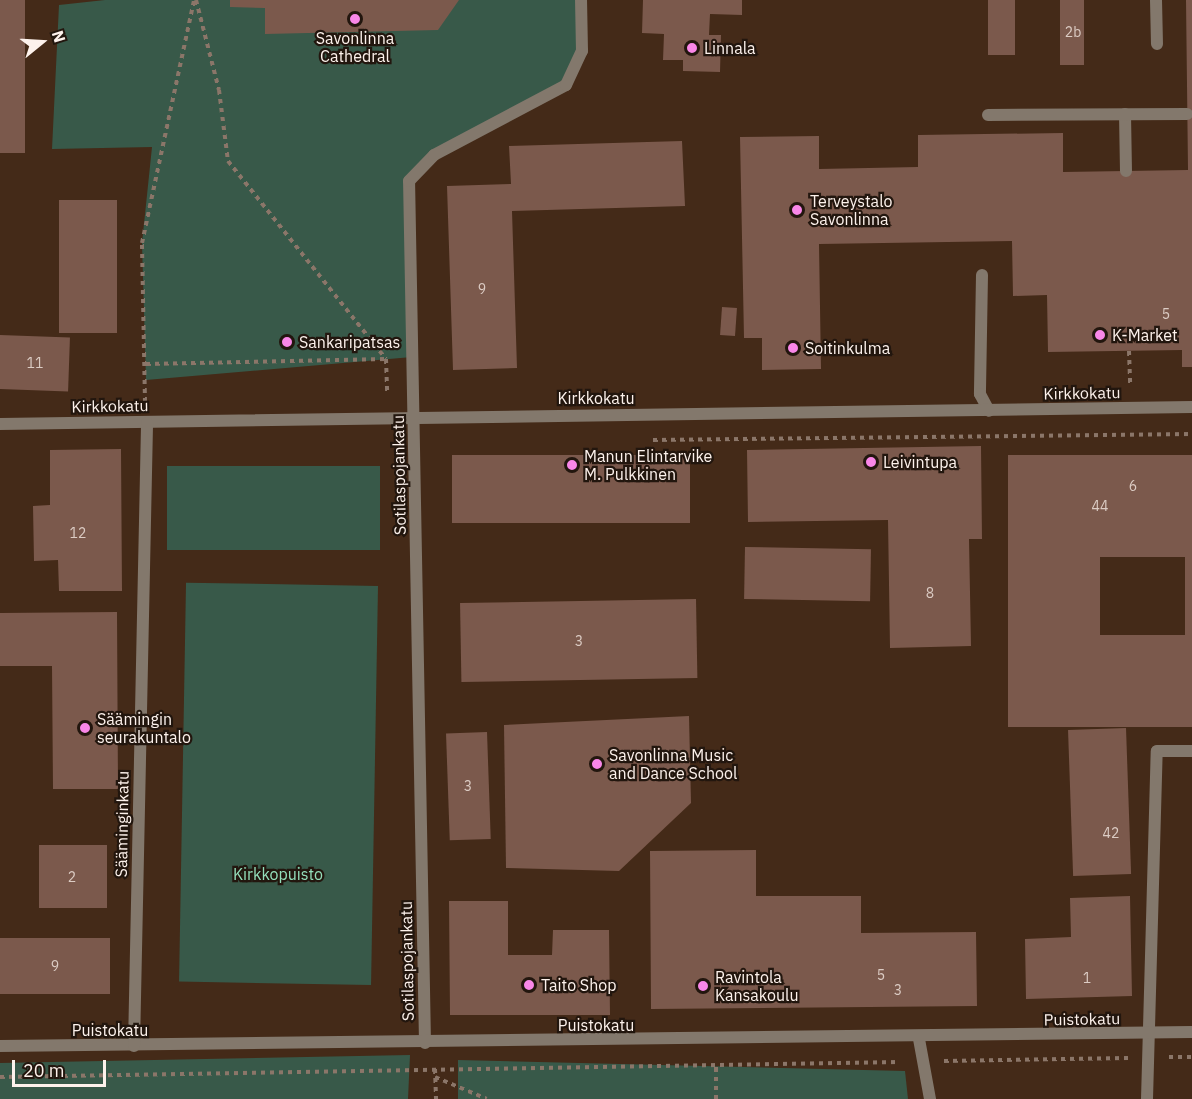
<!DOCTYPE html>
<html>
<head>
<meta charset="utf-8">
<style>
	body { margin:0 }
	#map { position:relative; width:1192px; height:1099px; overflow:hidden; background:#442a18; font-family:"IBM Plex Sans",sans-serif }
	div>[style] { position:absolute }
	.green>* { inset:0; background:#385949; transform-origin:0 0 }
	.building>* { inset:0; background:#7b594c; transform-origin:0 0 }
	.path>* { height:4px; margin-top:-2px; transform-origin:0; background:repeating-linear-gradient(90deg,#8b7669 0 4.5px,transparent 0 9px) }
	.lane>* { height:12px; margin:-6px; padding:0 6px; transform-origin:6px; border-radius:6px; background:#83786c }
	.street>* { height:12px; margin:-6px; padding:0 6px; transform-origin:6px; border-radius:6px; background:#83786c }
	.dots>* { width:16px; height:16px; translate:-50% -50%; box-sizing:border-box; border:3px solid #22160e; border-radius:50% }
	span { translate:-50% -50%; white-space:nowrap; text-align:center; line-height:1.15; -webkit-text-stroke:4.5px #22160e; paint-order:stroke }
	.number-label { font-size:14px; color:#dcccc4 }
	.number-label span { -webkit-text-stroke-width:0 }
	.poi-label { font-size:16px; color:#fdf2ec }
	.left { translate:0 -50%; text-align:left }
	.street-label { font-size:16px; color:#fdf2ec }
	.park-label { font-size:16px; color:#94dfbb }
	.north { position:absolute; left:12px; top:12px; width:60px; height:60px; -webkit-text-stroke:4px #22160e; paint-order:stroke; rotate:72deg; font-size:16px; font-weight:700; line-height:24px; text-align:center; color:#fdf2ec }
	.north::after { content:''; display:block; margin:auto; width:21px; height:27px; background:#fdf2ec; clip-path:polygon(50% 0,100% 100%,50% 72%,0 100%) }
	.scale { position:absolute; left:12px; top:1060px; width:94px; height:27px; box-sizing:border-box; border:3px solid #fdf2ec; border-top:0; padding-left:8px; font-size:18px; line-height:21px; white-space:nowrap; color:#fdf2ec; -webkit-text-stroke:4px #22160e; paint-order:stroke }
</style>
</head>
<body>
<div id="map">
	<div class="green">
		<div style="clip-path:polygon(105px 0,581px 0,582px 51px,566px 85px,434px 155px,409px 181px,412px 357px,146px 380px,142px 243px,152px 147px,52px 149px,59px 5px)"></div>
		<div style="left:167px;top:466px;width:213px;height:84px"></div>
		<div style="left:378px;top:586px;width:399px;height:192px;rotate:91deg"></div>
		<div style="clip-path:polygon(410px 1055px,408px 1099px,0 1099px,0 1063px)"></div>
		<div style="clip-path:polygon(458px 1060px,905px 1071px,908px 1099px,458px 1099px)"></div>
	</div>
	<div class="building">
		<div style="left:0;top:0;width:25px;height:153px"></div>
		<div style="clip-path:polygon(230px 0,459px 0,438px 30px,265px 34px,265px 8px,230px 7px)"></div>
		<div style="clip-path:polygon(643px 0,742px 0,742px 15px,710px 14px,709px 35px,721px 35px,720px 72px,683px 71px,683px 60px,663px 60px,664px 34px,642px 33px)"></div>
		<div style="left:988px;top:0;width:27px;height:55px"></div>
		<div style="left:1060px;top:0;width:24px;height:65px"></div>
		<div style="clip-path:polygon(1186px 0,1192px 0,1192px 367px,1182px 367px,1182px 350px,1048px 352px,1047px 295px,1013px 296px,1012px 241px,819px 244px,821px 369px,762px 370px,762px 338px,744px 338px,740px 137px,819px 136px,819px 169px,918px 167px,918px 135px,1063px 133px,1063px 172px,1188px 170px)"></div>
		<div style="clip-path:polygon(682px 141px,685px 206px,512px 211px,517px 368px,453px 370px,447px 186px,511px 184px,509px 146px)"></div>
		<div style="left:117px;top:200px;width:133px;height:58px;rotate:90deg"></div>
		<div style="left:722px;top:307px;width:15px;height:28px;rotate:4deg"></div>
		<div style="left:0;top:335px;width:70px;height:54px;rotate:2deg"></div>
		<div style="clip-path:polygon(981px 446px,982px 539px,969px 539px,971px 646px,890px 648px,888px 520px,748px 522px,747px 450px)"></div>
		<div style="clip-path:polygon(121px 449px,122px 591px,59px 591px,58px 560px,34px 561px,33px 506px,50px 505px,50px 450px)"></div>
		<div style="left:452px;top:455px;width:238px;height:68px"></div>
		<div style="clip-path:polygon(evenodd,1008px 455px,1192px 455px,1192px 727px,1008px 727px,1008px 455px,1100px 557px,1185px 557px,1185px 635px,1100px 635px,1100px 557px)"></div>
		<div style="left:745px;top:547px;width:126px;height:52px;rotate:1deg"></div>
		<div style="left:696px;top:599px;width:79px;height:236px;rotate:89deg"></div>
		<div style="clip-path:polygon(117px 612px,118px 789px,53px 789px,52px 666px,0 666px,0 613px)"></div>
		<div style="clip-path:polygon(689px 716px,691px 803px,619px 871px,506px 868px,504px 725px)"></div>
		<div style="left:1126px;top:728px;width:146px;height:58px;rotate:88deg"></div>
		<div style="left:487px;top:732px;width:107px;height:41px;rotate:88deg"></div>
		<div style="left:39px;top:845px;width:68px;height:63px"></div>
		<div style="clip-path:polygon(756px 850px,756px 896px,861px 896px,861px 933px,976px 932px,977px 1006px,651px 1009px,650px 851px)"></div>
		<div style="clip-path:polygon(1130px 896px,1132px 996px,1026px 999px,1025px 939px,1071px 937px,1070px 898px)"></div>
		<div style="clip-path:polygon(449px 901px,508px 901px,508px 955px,552px 955px,553px 930px,609px 930px,610px 1015px,450px 1015px)"></div>
		<div style="left:110px;top:938px;width:56px;height:110px;rotate:90deg"></div>
	</div>
	<div class="path">
		<div style="left:196px;top:0;width:93px;rotate:75.7deg"></div>
		<div style="left:219px;top:90px;width:72px;rotate:82.8deg"></div>
		<div style="left:228px;top:161px;width:253px;rotate:51.4deg"></div>
		<div style="left:386px;top:359px;width:36px;rotate:88deg"></div>
		<div style="left:1129px;top:351px;width:35px;rotate:88deg"></div>
		<div style="left:146px;top:364px;width:240px;rotate:-1.2deg"></div>
		<div style="left:145px;top:402px;width:159px;rotate:-91.1deg"></div>
		<div style="left:142px;top:243px;width:249px;rotate:-77.9deg"></div>
		<div style="left:653px;top:440px;width:539px;rotate:-0.64deg"></div>
		<div style="left:1169px;top:1057px;width:23px"></div>
		<div style="left:944px;top:1061px;width:184px;rotate:-0.9deg"></div>
		<div style="left:435px;top:1069px;width:30px;rotate:88deg"></div>
		<div style="left:0;top:1077px;width:900px;rotate:-0.95deg"></div>
		<div style="left:435px;top:1077px;width:56px;rotate:22.9deg"></div>
		<div style="left:716px;top:1099px;width:35px;rotate:-90deg"></div>
	</div>
	<div class="lane">
		<div style="left:1156px;top:0;width:44px;rotate:88.7deg"></div>
		<div style="left:1125px;top:114px;width:57px;rotate:89deg"></div>
		<div style="left:988px;top:115px;width:199px;rotate:-0.3deg"></div>
		<div style="left:982px;top:275px;width:119px;rotate:91deg"></div>
		<div style="left:980px;top:394px;width:19px;rotate:62deg"></div>
		<div style="left:919px;top:1039px;width:61px;rotate:79.6deg"></div>
		<div style="left:1147px;top:1099px;width:348px;rotate:-88.4deg"></div>
		<div style="left:1157px;top:751px;width:35px"></div>
	</div>
	<div class="street">
		<div style="left:0;top:424px;width:1192px;rotate:-0.82deg"></div>
		<div style="left:425px;top:1043px;width:862px;rotate:-91.06deg"></div>
		<div style="left:409px;top:181px;width:36px;rotate:-46deg"></div>
		<div style="left:434px;top:155px;width:149px;rotate:-27.9deg"></div>
		<div style="left:566px;top:85px;width:38px;rotate:-65deg"></div>
		<div style="left:582px;top:51px;width:51px;rotate:-91.1deg"></div>
		<div style="left:0;top:1046px;width:1192px;rotate:-0.67deg"></div>
		<div style="left:134px;top:1046px;width:623px;rotate:-88.8deg"></div>
	</div>
	<div class="dots">
		<div style="left:355px;top:19px;background:#f987e8"></div>
		<div style="left:692px;top:48px;background:#f987e8"></div>
		<div style="left:797px;top:210px;background:#f987e8"></div>
		<div style="left:1100px;top:335px;background:#f987e8"></div>
		<div style="left:287px;top:342px;background:#f987e8"></div>
		<div style="left:793px;top:348px;background:#f987e8"></div>
		<div style="left:871px;top:462px;background:#f987e8"></div>
		<div style="left:572px;top:465px;background:#f987e8"></div>
		<div style="left:85px;top:728px;background:#f987e8"></div>
		<div style="left:597px;top:764px;background:#f987e8"></div>
		<div style="left:529px;top:985px;background:#f987e8"></div>
		<div style="left:703px;top:986px;background:#f987e8"></div>
	</div>
	<div class="number-label">
		<span style="left:1073px;top:32px">2b</span>
		<span style="left:482px;top:289px">9</span>
		<span style="left:1166px;top:314px">5</span>
		<span style="left:35px;top:363px">11</span>
		<span style="left:1133px;top:486px">6</span>
		<span style="left:1100px;top:506px">44</span>
		<span style="left:78px;top:533px">12</span>
		<span style="left:930px;top:593px">8</span>
		<span style="left:579px;top:641px">3</span>
		<span style="left:468px;top:786px">3</span>
		<span style="left:1111px;top:833px">42</span>
		<span style="left:72px;top:877px">2</span>
		<span style="left:55px;top:966px">9</span>
		<span style="left:881px;top:975px">5</span>
		<span style="left:1087px;top:978px">1</span>
		<span style="left:898px;top:990px">3</span>
	</div>
	<div class="poi-label">
		<span style="left:355px;top:47px">Savonlinna<br>Cathedral</span>
		<span class="left" style="left:704px;top:48px">Linnala</span>
		<span class="left" style="left:810px;top:210px">Terveystalo<br>Savonlinna</span>
		<span class="left" style="left:1112px;top:335px">K-Market</span>
		<span class="left" style="left:299px;top:342px">Sankaripatsas</span>
		<span class="left" style="left:805px;top:348px">Soitinkulma</span>
		<span class="left" style="left:584px;top:465px">Manun Elintarvike<br>M. Pulkkinen</span>
		<span class="left" style="left:883px;top:462px">Leivintupa</span>
		<span class="left" style="left:97px;top:728px">Säämingin<br>seurakuntalo</span>
		<span class="left" style="left:609px;top:764px">Savonlinna Music<br>and Dance School</span>
		<span class="left" style="left:715px;top:986px">Ravintola<br>Kansakoulu</span>
		<span class="left" style="left:541px;top:985px">Taito Shop</span>
	</div>
	<div class="street-label">
		<span style="left:1082px;top:393px;rotate:-1deg">Kirkkokatu</span>
		<span style="left:596px;top:398px">Kirkkokatu</span>
		<span style="left:110px;top:406px;rotate:-1deg">Kirkkokatu</span>
		<span style="left:399px;top:475px;rotate:-91deg">Sotilaspojankatu</span>
		<span style="left:122px;top:824px;rotate:-89deg">Sääminginkatu</span>
		<span style="left:407px;top:961px;rotate:-91deg">Sotilaspojankatu</span>
		<span style="left:1082px;top:1019px;rotate:-1deg">Puistokatu</span>
		<span style="left:596px;top:1025px">Puistokatu</span>
		<span style="left:110px;top:1030px">Puistokatu</span>
	</div>
	<div class="park-label">
		<span style="left:278px;top:874px">Kirkkopuisto</span>
	</div>
	<div class="north">N</div>
	<div class="scale">20 m</div>
</div>
</body>
</html>
